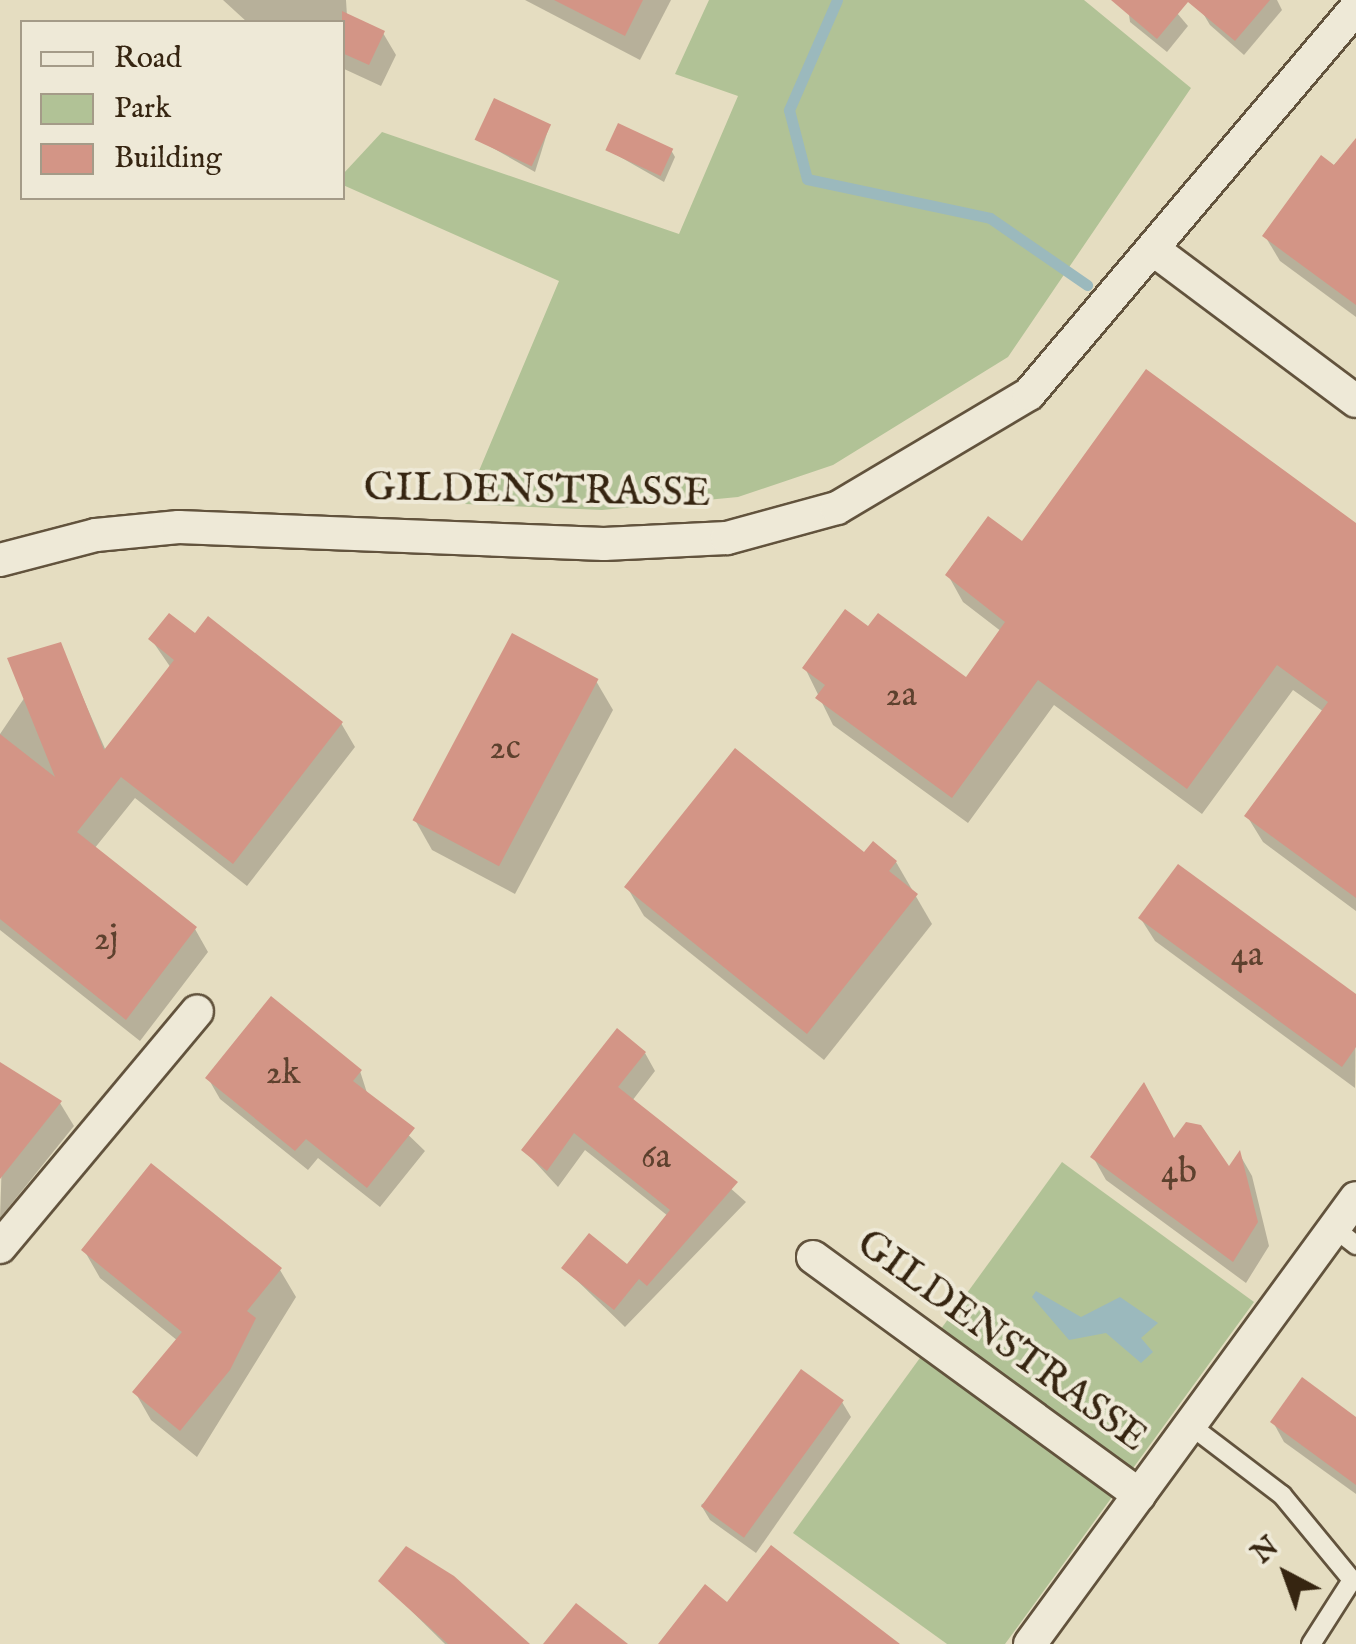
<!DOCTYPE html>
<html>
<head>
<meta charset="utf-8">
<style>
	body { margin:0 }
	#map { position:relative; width:1356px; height:1644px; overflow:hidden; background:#e5ddc1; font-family:"IM FELL English",serif }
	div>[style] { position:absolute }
	.green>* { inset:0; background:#b1c296 }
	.water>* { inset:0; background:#9bb9bd }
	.shadow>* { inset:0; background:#0003 }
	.stream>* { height:11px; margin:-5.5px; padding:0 5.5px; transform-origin:5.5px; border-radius:5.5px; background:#9bb9bd }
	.building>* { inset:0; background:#d39586; transform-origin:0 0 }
	.roads { filter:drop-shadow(2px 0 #62533d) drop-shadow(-2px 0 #62533d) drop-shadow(0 2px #62533d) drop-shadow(0 -2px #62533d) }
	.service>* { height:18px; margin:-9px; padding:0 9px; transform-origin:9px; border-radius:9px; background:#eee9d7 }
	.minor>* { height:32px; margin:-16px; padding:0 16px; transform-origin:16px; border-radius:16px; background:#eee9d7 }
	span { translate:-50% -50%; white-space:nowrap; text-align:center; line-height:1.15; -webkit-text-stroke:8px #eee9d7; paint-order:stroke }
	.number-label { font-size:35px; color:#5d412e }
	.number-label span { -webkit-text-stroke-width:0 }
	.street-label { font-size:40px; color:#362511 }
	.legend { position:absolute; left:20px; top:20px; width:325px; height:180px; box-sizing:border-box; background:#eee9d7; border:2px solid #a49b88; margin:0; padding:12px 18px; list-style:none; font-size:30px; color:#362511 }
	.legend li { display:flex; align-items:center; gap:20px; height:50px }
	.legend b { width:50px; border:2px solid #a49b88 }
	.north { position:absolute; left:1236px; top:1524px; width:100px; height:100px; -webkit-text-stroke:8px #eee9d7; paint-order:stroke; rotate:319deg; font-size:28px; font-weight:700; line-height:40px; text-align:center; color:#362511 }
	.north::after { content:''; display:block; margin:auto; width:35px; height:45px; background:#362511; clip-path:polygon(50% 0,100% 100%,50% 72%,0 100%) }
</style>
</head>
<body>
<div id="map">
	<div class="green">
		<div style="clip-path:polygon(709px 0,1084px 0,1191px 88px,1008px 357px,833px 465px,738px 497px,602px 510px,465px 504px,559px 281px,343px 185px,343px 174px,382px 132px,679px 234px,738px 96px,675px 74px)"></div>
		<div style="clip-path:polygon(1062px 1162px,1254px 1302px,1005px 1644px,947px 1644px,793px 1533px)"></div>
	</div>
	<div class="water">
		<div style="clip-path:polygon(1036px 1291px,1081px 1317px,1120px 1297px,1158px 1323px,1141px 1338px,1153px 1352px,1141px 1363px,1106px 1333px,1069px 1340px,1032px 1297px)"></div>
	</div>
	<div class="shadow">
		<div style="clip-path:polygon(223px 0,346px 0,347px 16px,383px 33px,396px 55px,381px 86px,342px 68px,342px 22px,247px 22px)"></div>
		<div style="clip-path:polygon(525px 0,671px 0,640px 60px)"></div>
		<div style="clip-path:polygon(1127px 0,1166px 0,1188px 26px,1167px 52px,1130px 22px)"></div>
		<div style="clip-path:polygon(1210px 0,1277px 0,1282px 10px,1244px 55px,1210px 25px,1201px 10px)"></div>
		<div style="clip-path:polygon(549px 127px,535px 172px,477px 139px)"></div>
		<div style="clip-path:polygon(1356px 142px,1356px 317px,1280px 261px,1265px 236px)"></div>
		<div style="clip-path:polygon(608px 150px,671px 150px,675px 157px,664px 182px)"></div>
		<div style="clip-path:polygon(1356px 526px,1356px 911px,1263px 842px,1247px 816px,1324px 712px,1293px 690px,1202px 814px,1054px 705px,968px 823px,833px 725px,805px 668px,868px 630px,966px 681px,1002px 632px,963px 602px,948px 575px,1023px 544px)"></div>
		<div style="clip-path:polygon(196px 637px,341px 723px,355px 747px,247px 886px,135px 798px,94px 849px,195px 929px,208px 952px,140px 1041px,0 930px,0 734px,60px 645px,106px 751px,171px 668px,151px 639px)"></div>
		<div style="clip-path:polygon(596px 681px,613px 710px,515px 894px,432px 850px,415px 820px)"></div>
		<div style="clip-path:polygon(864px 855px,896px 862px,932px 924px,824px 1060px,644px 916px,627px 887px)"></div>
		<div style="clip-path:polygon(1141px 919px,1356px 997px,1355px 1088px,1155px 941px)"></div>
		<div style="clip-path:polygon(645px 1053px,655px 1071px,632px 1101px,746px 1202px,625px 1327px,564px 1268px,628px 1267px,668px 1216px,585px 1150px,558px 1187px,524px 1150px)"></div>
		<div style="clip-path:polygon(5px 1069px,60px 1103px,74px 1126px,0 1218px)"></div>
		<div style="clip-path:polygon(360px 1071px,368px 1096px,425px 1151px,380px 1207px,318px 1158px,308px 1170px,220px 1099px,208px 1078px)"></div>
		<div style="clip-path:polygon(1174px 1142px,1228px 1170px,1240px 1155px,1252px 1176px,1269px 1246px,1246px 1283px,1106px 1180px,1093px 1157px)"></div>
		<div style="clip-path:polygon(84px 1250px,280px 1270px,296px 1297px,197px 1457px,151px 1420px,135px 1392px,178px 1341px,100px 1278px)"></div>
		<div style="clip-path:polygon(842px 1402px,851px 1417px,756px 1553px,710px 1520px,701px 1505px)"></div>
		<div style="clip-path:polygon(1356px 1420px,1356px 1494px,1284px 1442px,1273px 1422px)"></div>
		<div style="clip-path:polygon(381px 1581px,526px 1644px,445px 1644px)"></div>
	</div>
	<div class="stream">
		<div style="left:837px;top:0;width:120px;rotate:113.6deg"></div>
		<div style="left:789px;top:110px;width:71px;rotate:75.4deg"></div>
		<div style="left:807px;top:179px;width:187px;rotate:12deg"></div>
		<div style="left:990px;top:218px;width:118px;rotate:34.6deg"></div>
	</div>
	<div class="building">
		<div style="clip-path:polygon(554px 0,643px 0,625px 36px)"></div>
		<div style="clip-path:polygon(1111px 0,1270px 0,1235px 41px,1188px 2px,1157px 39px)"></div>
		<div style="clip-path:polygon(342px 11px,385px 31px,369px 65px,342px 53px)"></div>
		<div style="left:494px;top:98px;width:63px;height:46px;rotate:25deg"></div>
		<div style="left:618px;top:123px;width:61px;height:30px;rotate:25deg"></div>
		<div style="clip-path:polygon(1356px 138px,1356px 305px,1262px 236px,1321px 155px,1334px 165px)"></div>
		<div style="clip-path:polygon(1146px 369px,1356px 523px,1356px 898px,1244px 816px,1328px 702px,1277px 665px,1187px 789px,1038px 680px,952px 798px,815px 698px,825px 685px,802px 668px,845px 609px,868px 626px,878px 613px,966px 677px,1005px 622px,945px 575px,988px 516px,1022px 541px)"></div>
		<div style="clip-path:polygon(169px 613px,195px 633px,208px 616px,343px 722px,233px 864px,121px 777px,77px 832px,197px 927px,126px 1020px,0 919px,0 734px,55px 777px,7px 658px,61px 642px,104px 750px,174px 660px,148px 639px)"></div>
		<div style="left:512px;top:633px;width:98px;height:212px;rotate:28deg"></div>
		<div style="clip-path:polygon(735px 748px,864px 852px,873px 841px,897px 861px,889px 871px,918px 894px,807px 1034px,624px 887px)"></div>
		<div style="clip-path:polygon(1178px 864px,1356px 994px,1356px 1047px,1342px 1067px,1138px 918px)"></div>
		<div style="clip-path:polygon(271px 996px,362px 1070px,353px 1081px,415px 1128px,367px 1188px,306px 1139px,295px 1151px,205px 1078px)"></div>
		<div style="clip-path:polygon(617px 1028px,646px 1052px,618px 1087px,738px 1182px,647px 1286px,639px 1279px,614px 1310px,561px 1268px,589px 1233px,627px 1264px,670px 1210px,574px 1133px,547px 1171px,521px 1150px)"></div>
		<div style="clip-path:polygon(0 1062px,62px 1101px,0 1179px)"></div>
		<div style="clip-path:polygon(1144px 1082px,1174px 1138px,1186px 1122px,1201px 1125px,1229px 1166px,1240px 1150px,1258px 1222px,1233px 1262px,1090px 1157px)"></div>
		<div style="clip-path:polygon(151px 1163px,282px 1268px,247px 1311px,256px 1318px,230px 1370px,180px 1431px,132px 1392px,182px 1332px,81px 1250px)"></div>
		<div style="left:801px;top:1369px;width:53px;height:170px;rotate:36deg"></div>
		<div style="clip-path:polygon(1302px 1377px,1356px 1417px,1356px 1485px,1270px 1422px)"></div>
		<div style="clip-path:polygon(771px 1545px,819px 1582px,900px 1644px,658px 1644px,705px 1584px,727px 1602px)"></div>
		<div style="clip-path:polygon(406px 1546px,454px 1576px,530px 1644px,448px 1644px,378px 1581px)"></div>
		<div style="clip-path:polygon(576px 1603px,628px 1644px,543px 1644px)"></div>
	</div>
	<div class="roads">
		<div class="service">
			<div style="left:1334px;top:1228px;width:28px;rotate:38deg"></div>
			<div style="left:1190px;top:1425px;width:116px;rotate:37.3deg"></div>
			<div style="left:1282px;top:1495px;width:110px;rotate:50.5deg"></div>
			<div style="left:1352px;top:1580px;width:76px;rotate:122.6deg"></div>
		</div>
		<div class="minor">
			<div style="left:1158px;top:253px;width:247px;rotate:36.8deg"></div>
			<div style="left:0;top:560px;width:99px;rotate:-14.6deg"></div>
			<div style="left:96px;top:535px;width:83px;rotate:-5.5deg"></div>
			<div style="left:179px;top:527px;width:425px;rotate:2.3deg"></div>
			<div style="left:604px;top:544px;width:123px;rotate:-2.8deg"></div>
			<div style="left:727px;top:538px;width:114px;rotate:-15.3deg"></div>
			<div style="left:837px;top:508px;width:223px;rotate:-30.7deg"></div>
			<div style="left:1029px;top:394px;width:506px;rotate:-49.73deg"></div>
			<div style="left:0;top:1247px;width:307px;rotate:-50.1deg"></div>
			<div style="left:813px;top:1257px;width:404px;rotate:36.1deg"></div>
			<div style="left:1030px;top:1644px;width:552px;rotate:-53.84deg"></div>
		</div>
	</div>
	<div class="number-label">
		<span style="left:901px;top:696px">2a</span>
		<span style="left:505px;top:749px">2c</span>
		<span style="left:106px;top:940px">2j</span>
		<span style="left:1247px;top:956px">4a</span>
		<span style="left:283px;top:1074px">2k</span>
		<span style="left:656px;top:1158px">6a</span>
		<span style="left:1179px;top:1173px">4b</span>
	</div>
	<div class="street-label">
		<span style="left:537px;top:492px;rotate:1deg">GILDENSTRASSE</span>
		<span style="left:1001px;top:1342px;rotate:36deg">GILDENSTRASSE</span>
	</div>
	<ul class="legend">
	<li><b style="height:12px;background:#eee9d7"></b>Road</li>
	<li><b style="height:28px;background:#b1c296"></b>Park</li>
	<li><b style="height:28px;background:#d39586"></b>Building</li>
	</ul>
	<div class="north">N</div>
</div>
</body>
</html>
